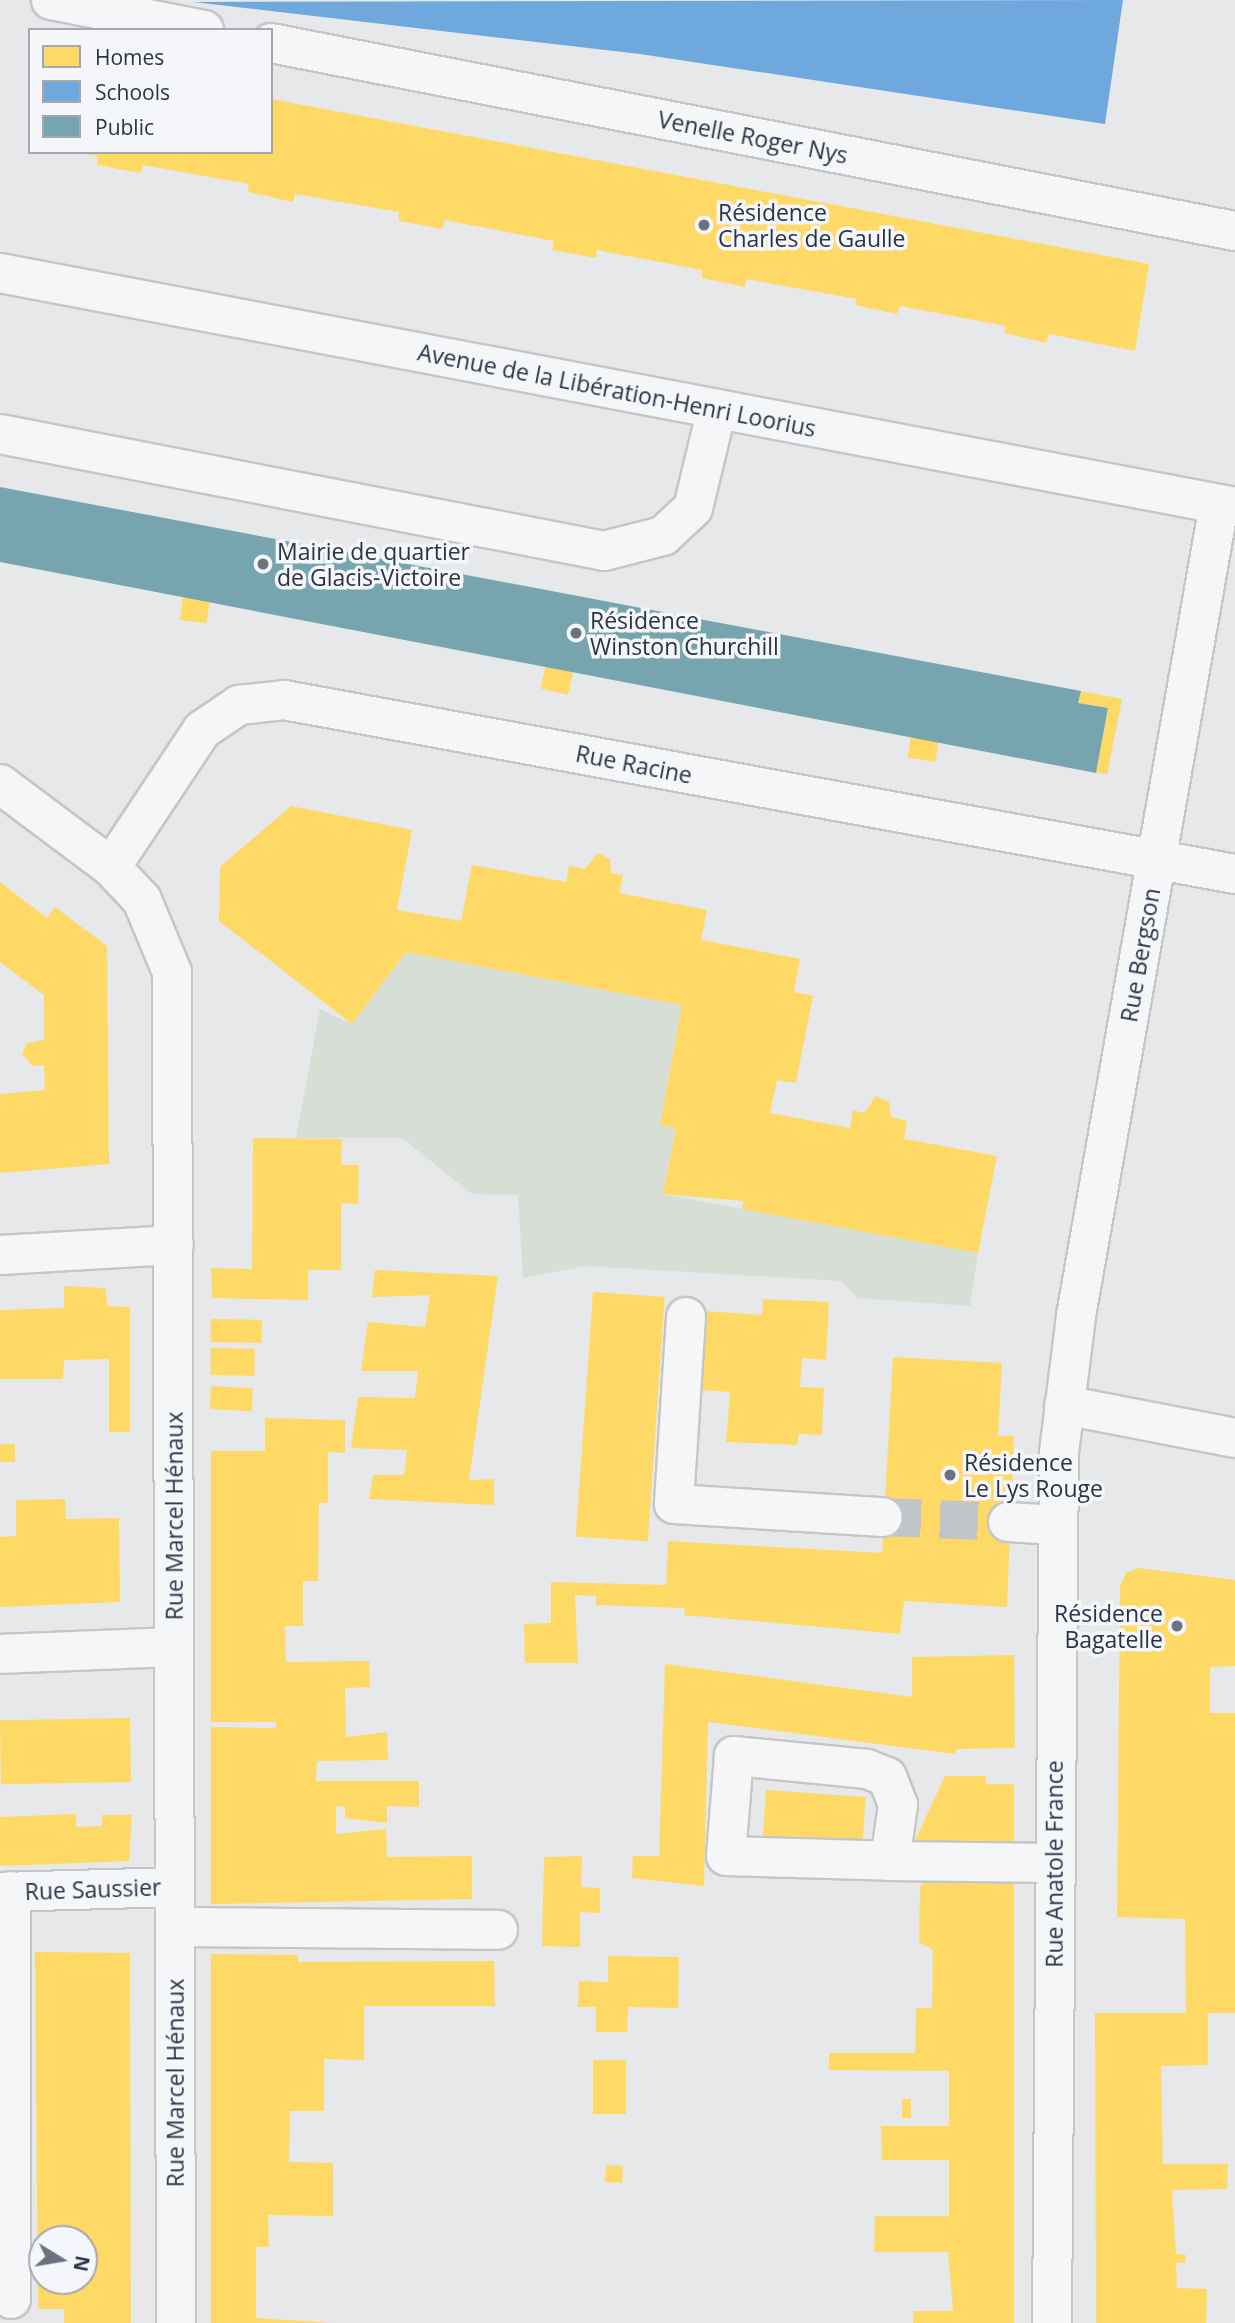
<!DOCTYPE html>
<html>
<head>
<meta charset="utf-8">
<style>
	body { margin:0 }
	#map { position:relative; width:1235px; height:2323px; overflow:hidden; background:#e6e8ea; font-family:"Open Sans",sans-serif }
	div>[style] { position:absolute }
	.green>* { inset:0; background:#d6ded6 }
	.homes>* { inset:0; background:#ffd966; transform-origin:0 0 }
	.schools>* { inset:0; background:#6fa8dc }
	.public>* { inset:0; background:#76a5af }
	.minor-tunnel>* { height:38px; margin-top:-19px; transform-origin:0; background:repeating-linear-gradient(90deg,#c1c4c9 0 38px,transparent 0 57px) }
	.roads { filter:drop-shadow(2px 0 #c4c6c8) drop-shadow(-2px 0 #c4c6c8) drop-shadow(0 2px #c4c6c8) drop-shadow(0 -2px #c4c6c8) }
	.minor>* { height:38px; margin:-19px; padding:0 19px; transform-origin:19px; border-radius:19px; background:#f5f6f7 }
	.dots>* { width:19px; height:19px; translate:-50% -50%; box-sizing:border-box; border:4px solid #f4f6f9; border-radius:50% }
	span { translate:-50% -50%; white-space:nowrap; text-align:center; line-height:1.15; -webkit-text-stroke:7px #f4f6f9; paint-order:stroke }
	.street-label { font-size:23px; color:#2b3445 }
	.poi-label { font-size:23px; color:#2b3445 }
	.left { translate:0 -50%; text-align:left }
	.right { translate:-100% -50%; text-align:right }
	.legend { position:absolute; left:28px; top:28px; width:245px; height:126px; box-sizing:border-box; background:#f4f6f9; border:2px solid #a4a8b1; margin:0; padding:9px 12px; list-style:none; font-size:21px; color:#2b3445 }
	.legend li { display:flex; align-items:center; gap:14px; height:35px }
	.legend b { width:35px; border:2px solid #a4a8b1 }
	.north { position:absolute; left:28px; top:2225px; width:70px; height:70px; box-sizing:border-box; background:#f4f6f9; border:2px solid #a4a8b1; border-radius:50%; rotate:101deg; font-size:19px; font-weight:700; line-height:28px; text-align:center; color:#2b3445 }
	.north::after { content:''; display:block; margin:auto; width:24px; height:32px; background:#6c737f; clip-path:polygon(50% 0,100% 100%,50% 72%,0 100%) }
</style>
</head>
<body>
<div id="map">
	<div class="green">
		<div style="clip-path:polygon(406px 952px,682px 1005px,660px 1124px,676px 1128px,663px 1194px,978px 1253px,970px 1306px,858px 1298px,842px 1281px,586px 1266px,523px 1278px,518px 1195px,472px 1194px,402px 1138px,296px 1138px,320px 1009px,352px 1024px)"></div>
	</div>
	<div class="homes">
		<div style="clip-path:polygon(271px 99px,1149px 264px,1135px 351px,1049px 334px,1046px 343px,1004px 333px,1006px 326px,900px 306px,897px 314px,855px 305px,857px 299px,746px 279px,745px 287px,702px 278px,702px 270px,597px 250px,596px 258px,552px 250px,554px 241px,444px 220px,443px 229px,399px 221px,399px 212px,295px 194px,293px 202px,248px 192px,249px 184px,143px 165px,141px 173px,97px 165px,98px 156px,85px 154px,271px 152px)"></div>
		<div style="left:183px;top:597px;width:27px;height:23px;rotate:8deg"></div>
		<div style="left:546px;top:665px;width:28px;height:24px;rotate:13deg"></div>
		<div style="clip-path:polygon(1081px 691px,1122px 699px,1107px 774px,1096px 773px,1108px 708px,1078px 703px)"></div>
		<div style="left:911px;top:735px;width:28px;height:23px;rotate:8deg"></div>
		<div style="clip-path:polygon(291px 806px,412px 830px,397px 910px,461px 921px,472px 865px,566px 882px,569px 866px,585px 869px,598px 853px,610px 859px,611px 873px,623px 875px,619px 893px,707px 910px,701px 940px,800px 959px,794px 992px,813px 996px,796px 1083px,777px 1080px,770px 1113px,850px 1128px,853px 1110px,864px 1113px,876px 1096px,889px 1102px,891px 1117px,907px 1121px,904px 1139px,997px 1156px,978px 1253px,742px 1209px,744px 1201px,663px 1194px,676px 1128px,660px 1125px,682px 1005px,406px 952px,352px 1024px,219px 921px,220px 867px)"></div>
		<div style="clip-path:polygon(0 882px,47px 918px,55px 907px,107px 946px,109px 1164px,0 1173px,0 1094px,45px 1090px,44px 1065px,33px 1066px,22px 1054px,27px 1043px,44px 1040px,44px 995px,0 962px)"></div>
		<div style="clip-path:polygon(253px 1138px,342px 1139px,341px 1165px,359px 1165px,358px 1204px,341px 1203px,341px 1270px,308px 1270px,308px 1300px,212px 1298px,211px 1268px,252px 1269px)"></div>
		<div style="clip-path:polygon(375px 1270px,498px 1276px,469px 1480px,494px 1479px,494px 1505px,369px 1499px,373px 1475px,404px 1475px,407px 1450px,351px 1448px,358px 1397px,415px 1398px,418px 1371px,361px 1371px,368px 1322px,425px 1327px,430px 1295px,372px 1297px)"></div>
		<div style="clip-path:polygon(64px 1286px,105px 1288px,108px 1306px,130px 1307px,130px 1432px,109px 1432px,109px 1359px,64px 1360px,63px 1379px,0 1379px,0 1310px,64px 1308px)"></div>
		<div style="left:593px;top:1292px;width:72px;height:245px;rotate:4deg"></div>
		<div style="clip-path:polygon(763px 1299px,829px 1302px,826px 1360px,802px 1358px,800px 1387px,824px 1388px,822px 1435px,799px 1434px,797px 1445px,726px 1442px,730px 1392px,701px 1390px,705px 1311px,762px 1315px)"></div>
		<div style="left:211px;top:1319px;width:51px;height:23px;rotate:1deg"></div>
		<div style="left:211px;top:1348px;width:44px;height:27px;rotate:1deg"></div>
		<div style="clip-path:polygon(893px 1357px,1002px 1363px,998px 1436px,1014px 1436px,1007px 1607px,904px 1601px,900px 1634px,684px 1615px,685px 1608px,596px 1605px,596px 1596px,575px 1595px,578px 1663px,525px 1663px,524px 1624px,551px 1623px,551px 1582px,666px 1585px,668px 1541px,882px 1553px)"></div>
		<div style="left:211px;top:1386px;width:42px;height:23px;rotate:3deg"></div>
		<div style="clip-path:polygon(265px 1418px,345px 1420px,345px 1453px,328px 1452px,328px 1503px,319px 1503px,318px 1581px,303px 1581px,303px 1626px,285px 1626px,286px 1662px,369px 1661px,370px 1687px,345px 1688px,346px 1737px,387px 1732px,388px 1760px,317px 1761px,316px 1781px,419px 1781px,419px 1807px,387px 1806px,387px 1823px,345px 1818px,345px 1807px,336px 1806px,336px 1834px,386px 1829px,387px 1857px,472px 1856px,472px 1899px,211px 1904px,211px 1727px,276px 1728px,276px 1722px,211px 1722px,211px 1451px,265px 1451px)"></div>
		<div style="left:0;top:1444px;width:15px;height:18px"></div>
		<div style="clip-path:polygon(65px 1499px,66px 1519px,119px 1518px,120px 1602px,0 1607px,0 1537px,16px 1536px,16px 1500px)"></div>
		<div style="clip-path:polygon(1138px 1568px,1235px 1580px,1235px 1666px,1210px 1667px,1210px 1713px,1235px 1713px,1235px 2013px,1208px 2013px,1208px 2065px,1161px 2066px,1163px 2164px,1228px 2164px,1227px 2189px,1172px 2190px,1176px 2254px,1186px 2255px,1185px 2263px,1176px 2263px,1177px 2288px,1207px 2289px,1206px 2323px,1096px 2323px,1095px 2013px,1186px 2013px,1185px 1919px,1117px 1917px,1120px 1586px,1126px 1573px)"></div>
		<div style="clip-path:polygon(1014px 1655px,1015px 1748px,957px 1749px,955px 1754px,708px 1722px,704px 1886px,632px 1878px,633px 1856px,659px 1856px,665px 1664px,912px 1697px,912px 1657px)"></div>
		<div style="left:130px;top:1718px;width:64px;height:130px;rotate:89deg"></div>
		<div style="clip-path:polygon(945px 1776px,986px 1776px,986px 1784px,1014px 1784px,1014px 1848px,912px 1847px)"></div>
		<div style="left:766px;top:1790px;width:100px;height:49px;rotate:4deg"></div>
		<div style="clip-path:polygon(76px 1814px,76px 1827px,102px 1826px,102px 1815px,132px 1815px,129px 1861px,0 1866px,0 1817px)"></div>
		<div style="clip-path:polygon(582px 1856px,581px 1887px,600px 1888px,600px 1913px,580px 1912px,580px 1947px,542px 1946px,544px 1857px)"></div>
		<div style="clip-path:polygon(927px 1879px,1014px 1879px,1014px 2323px,913px 2323px,914px 2311px,953px 2311px,948px 2252px,874px 2252px,875px 2216px,949px 2216px,949px 2160px,882px 2160px,881px 2126px,949px 2126px,949px 2071px,829px 2070px,829px 2053px,915px 2053px,916px 2008px,932px 2008px,933px 1950px,919px 1942px,920px 1887px)"></div>
		<div style="clip-path:polygon(evenodd,35px 1952px,130px 1953px,131px 2323px,64px 2323px,64px 2309px,38px 2309px,35px 1952px,42px 2239px,84px 2239px,84px 2281px,42px 2281px,42px 2239px)"></div>
		<div style="clip-path:polygon(211px 1954px,298px 1955px,298px 1962px,494px 1961px,495px 2006px,364px 2006px,364px 2060px,324px 2059px,324px 2111px,290px 2111px,289px 2162px,333px 2163px,333px 2216px,268px 2215px,269px 2247px,256px 2247px,256px 2318px,331px 2323px,211px 2323px)"></div>
		<div style="clip-path:polygon(608px 1956px,679px 1957px,678px 2008px,628px 2007px,627px 2032px,596px 2032px,596px 2007px,578px 2007px,579px 1981px,608px 1982px)"></div>
		<div style="left:593px;top:2060px;width:33px;height:54px"></div>
		<div style="left:902px;top:2099px;width:9px;height:19px"></div>
		<div style="left:606px;top:2165px;width:17px;height:17px;rotate:3deg"></div>
	</div>
	<div class="schools">
		<div style="clip-path:polygon(1123px 0,1105px 124px,640px 54px,193px 2px)"></div>
	</div>
	<div class="public">
		<div style="clip-path:polygon(0 487px,1081px 691px,1078px 703px,1108px 708px,1096px 773px,0 562px)"></div>
	</div>
	<div class="minor-tunnel">
		<div style="left:883px;top:1517px;width:125px;rotate:2.3deg"></div>
	</div>
	<div class="roads">
		<div class="minor">
			<div style="left:51px;top:0;width:156px;rotate:11.1deg"></div>
			<div style="left:271px;top:43px;width:982px;rotate:11.04deg"></div>
			<div style="left:0;top:273px;width:1257px;rotate:10.73deg"></div>
			<div style="left:0;top:434px;width:615px;rotate:10.96deg"></div>
			<div style="left:604px;top:551px;width:61px;rotate:-14.3deg"></div>
			<div style="left:663px;top:536px;width:41px;rotate:-43deg"></div>
			<div style="left:693px;top:508px;width:102px;rotate:-76.4deg"></div>
			<div style="left:0;top:784px;width:139px;rotate:36.8deg"></div>
			<div style="left:111px;top:867px;width:45px;rotate:46.8deg"></div>
			<div style="left:142px;top:900px;width:78px;rotate:67.4deg"></div>
			<div style="left:172px;top:972px;width:1351px;rotate:89.83deg"></div>
			<div style="left:111px;top:867px;width:164px;rotate:-56.4deg"></div>
			<div style="left:202px;top:730px;width:45px;rotate:-34deg"></div>
			<div style="left:239px;top:705px;width:45px;rotate:-6.3deg"></div>
			<div style="left:284px;top:700px;width:967px;rotate:10.37deg"></div>
			<div style="left:0;top:1255px;width:174px;rotate:-3.3deg"></div>
			<div style="left:686px;top:1317px;width:187px;rotate:93.7deg"></div>
			<div style="left:674px;top:1504px;width:209px;rotate:3.6deg"></div>
			<div style="left:1064px;top:1405px;width:174px;rotate:10.9deg"></div>
			<div style="left:1008px;top:1522px;width:49px;rotate:3.5deg"></div>
			<div style="left:0;top:1654px;width:174px;rotate:-2.3deg"></div>
			<div style="left:890px;top:1861px;width:57px;rotate:-81.9deg"></div>
			<div style="left:898px;top:1805px;width:30px;rotate:-111deg"></div>
			<div style="left:887px;top:1777px;width:22px;rotate:-158deg"></div>
			<div style="left:867px;top:1769px;width:134px;rotate:-174.4deg"></div>
			<div style="left:734px;top:1756px;width:100px;rotate:94.6deg"></div>
			<div style="left:726px;top:1856px;width:164px;rotate:1.7deg"></div>
			<div style="left:890px;top:1861px;width:164px;rotate:0.7deg"></div>
			<div style="left:11px;top:1891px;width:408px;rotate:90deg"></div>
			<div style="left:0;top:1892px;width:175px;rotate:-1.6deg"></div>
			<div style="left:175px;top:1927px;width:323px;rotate:0.5deg"></div>
			<div style="left:1052px;top:2323px;width:870px;rotate:-89.54deg"></div>
			<div style="left:1059px;top:1453px;width:138px;rotate:-82.9deg"></div>
			<div style="left:1076px;top:1316px;width:824px;rotate:-80deg"></div>
		</div>
	</div>
	<div class="dots">
		<div style="left:704px;top:225px;background:#6c737f"></div>
		<div style="left:263px;top:564px;background:#6c737f"></div>
		<div style="left:576px;top:633px;background:#6c737f"></div>
		<div style="left:950px;top:1475px;background:#6c737f"></div>
		<div style="left:1177px;top:1626px;background:#6c737f"></div>
	</div>
	<div class="street-label">
		<span style="left:753px;top:137px;rotate:11deg">Venelle Roger Nys</span>
		<span style="left:617px;top:390px;rotate:11deg">Avenue de la Libération-Henri Loorius</span>
		<span style="left:634px;top:764px;rotate:11deg">Rue Racine</span>
		<span style="left:1140px;top:955px;rotate:-80deg">Rue Bergson</span>
		<span style="left:174px;top:1516px;rotate:-90deg">Rue Marcel Hénaux</span>
		<span style="left:1054px;top:1864px;rotate:-90deg">Rue Anatole France</span>
		<span style="left:93px;top:1889px;rotate:-2deg">Rue Saussier</span>
		<span style="left:175px;top:2083px;rotate:-90deg">Rue Marcel Hénaux</span>
	</div>
	<div class="poi-label">
		<span class="left" style="left:718px;top:225px">Résidence<br>Charles de Gaulle</span>
		<span class="left" style="left:277px;top:564px">Mairie de quartier<br>de Glacis-Victoire</span>
		<span class="left" style="left:590px;top:633px">Résidence<br>Winston Churchill</span>
		<span class="left" style="left:964px;top:1475px">Résidence<br>Le Lys Rouge</span>
		<span class="right" style="left:1163px;top:1626px">Résidence<br>Bagatelle</span>
	</div>
	<ul class="legend">
	<li><b style="height:19px;background:#ffd966"></b>Homes</li>
	<li><b style="height:19px;background:#6fa8dc"></b>Schools</li>
	<li><b style="height:19px;background:#76a5af"></b>Public</li>
	</ul>
	<div class="north">N</div>
</div>
</body>
</html>
